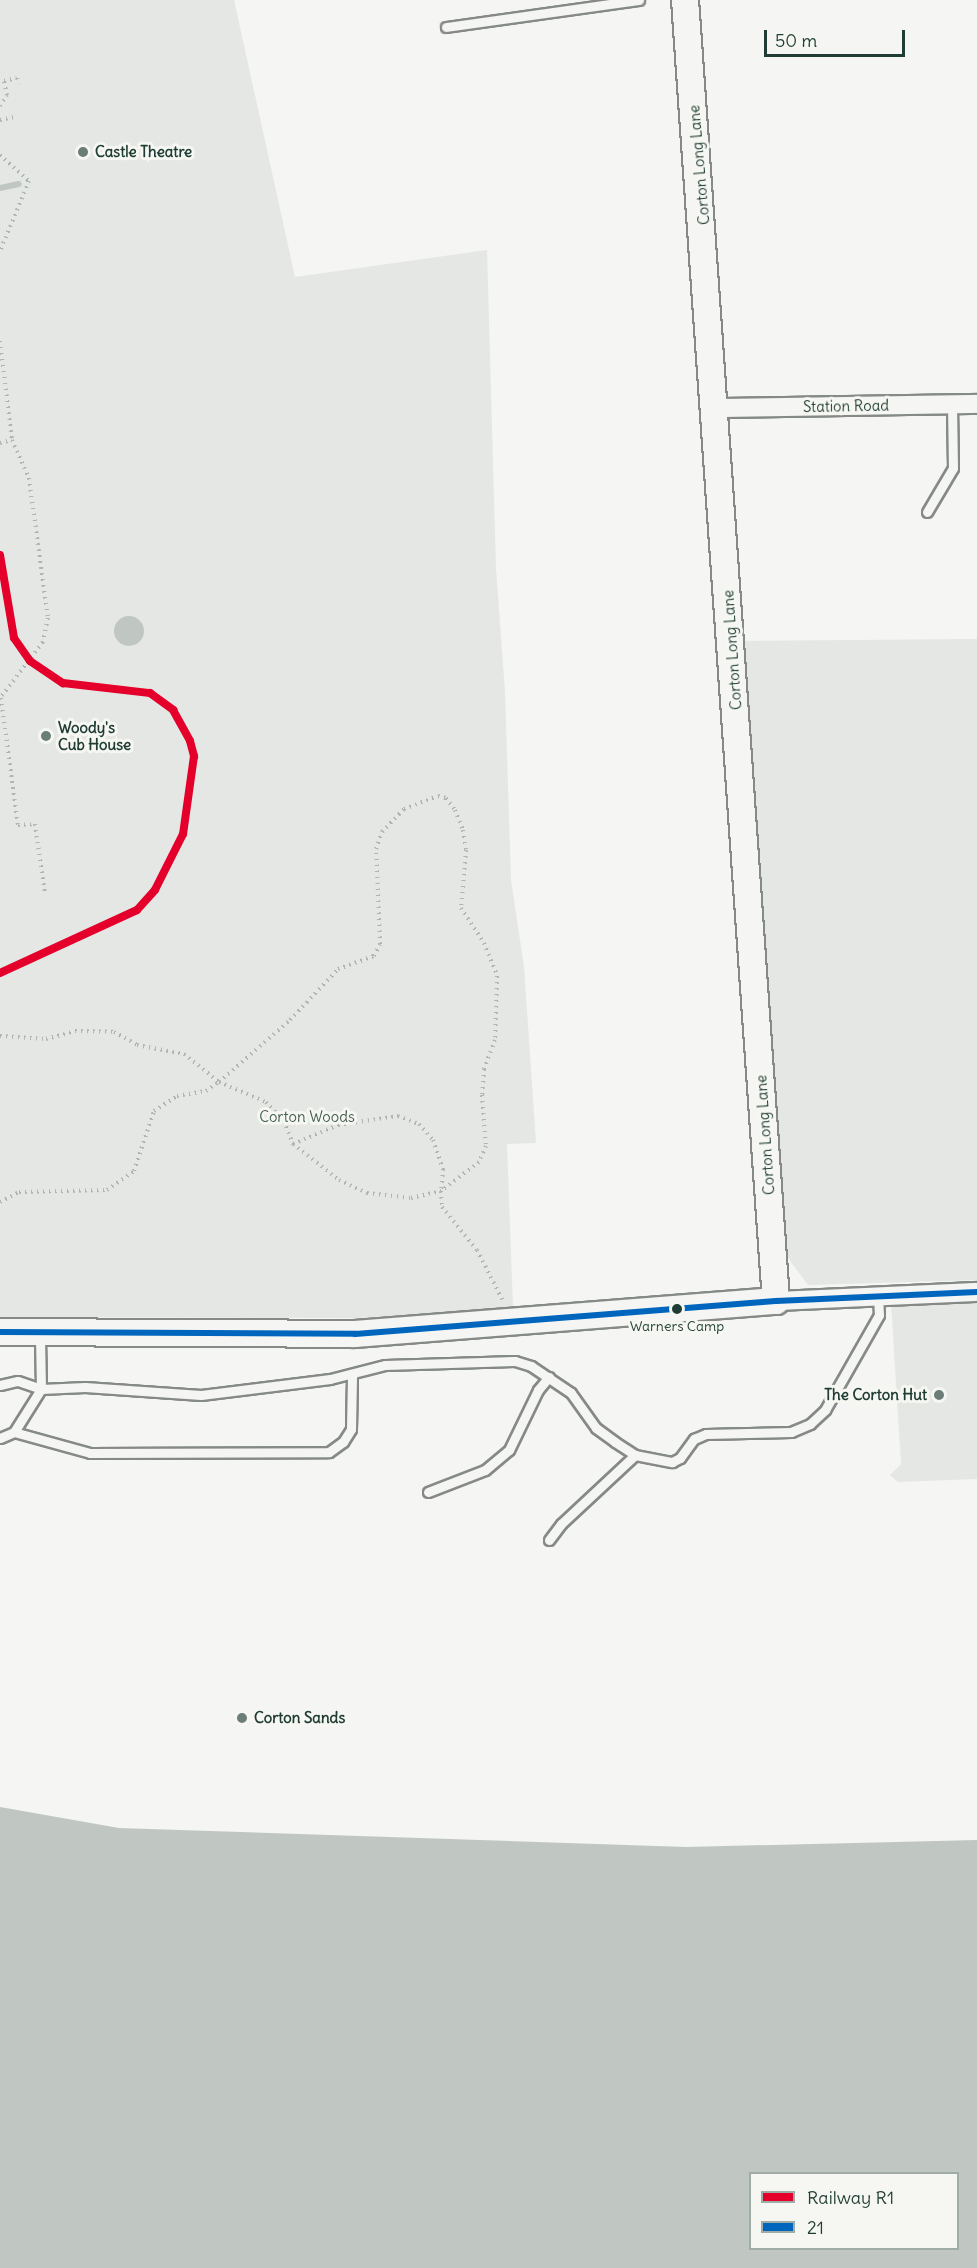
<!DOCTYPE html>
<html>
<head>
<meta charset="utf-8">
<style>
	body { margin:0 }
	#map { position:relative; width:977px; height:2268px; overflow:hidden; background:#f5f5f3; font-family:Delius,sans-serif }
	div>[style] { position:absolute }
	.built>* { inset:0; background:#e5e7e4 }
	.green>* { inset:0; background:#e4e7e3 }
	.water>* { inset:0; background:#c0c7c3 }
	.round { border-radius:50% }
	.stream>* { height:6px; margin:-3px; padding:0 3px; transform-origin:3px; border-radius:3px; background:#c0c7c3 }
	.path>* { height:4px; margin-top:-2px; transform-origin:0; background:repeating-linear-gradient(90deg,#b0b4b2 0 1.5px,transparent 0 6px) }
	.roads { filter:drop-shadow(2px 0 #858a88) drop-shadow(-2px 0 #858a88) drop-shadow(0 2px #858a88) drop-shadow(0 -2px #858a88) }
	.service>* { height:9px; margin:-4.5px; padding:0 4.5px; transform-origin:4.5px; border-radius:4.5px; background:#f5f5f3 }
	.minor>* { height:18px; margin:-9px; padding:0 9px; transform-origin:9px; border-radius:9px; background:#f5f5f3 }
	.secondary>* { height:26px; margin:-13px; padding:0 13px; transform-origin:13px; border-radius:13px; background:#f5f5f3 }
	.bus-1>* { height:6px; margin:-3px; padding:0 3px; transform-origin:3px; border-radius:3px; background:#0065bd }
	.rail-1>* { height:8px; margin:-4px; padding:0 4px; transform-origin:4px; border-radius:4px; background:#e4002b }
	.dots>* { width:16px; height:16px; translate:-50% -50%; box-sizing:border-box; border:3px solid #f6f6f2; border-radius:50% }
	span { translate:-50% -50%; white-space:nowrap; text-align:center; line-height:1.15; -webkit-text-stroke:6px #f6f6f2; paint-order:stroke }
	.bus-label { font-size:14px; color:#1f3d34 }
	.poi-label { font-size:15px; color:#1f3d34; font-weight:700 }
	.left { translate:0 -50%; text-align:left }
	.right { translate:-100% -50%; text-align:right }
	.street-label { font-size:15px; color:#1f3d34 }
	.park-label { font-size:15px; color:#445d54 }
	.legend { position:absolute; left:749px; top:2172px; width:210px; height:78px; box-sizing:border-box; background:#f6f6f2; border:2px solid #a0aca6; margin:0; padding:8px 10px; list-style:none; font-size:18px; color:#1f3d34 }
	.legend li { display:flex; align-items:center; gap:12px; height:30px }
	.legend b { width:30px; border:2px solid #a0aca6 }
	.scale { position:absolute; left:764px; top:30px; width:141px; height:27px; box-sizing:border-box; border:3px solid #1f3d34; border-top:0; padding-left:8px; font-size:18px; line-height:21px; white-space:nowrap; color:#1f3d34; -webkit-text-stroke:4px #f6f6f2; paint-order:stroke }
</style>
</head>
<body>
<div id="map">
	<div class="built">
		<div style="clip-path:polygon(977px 1300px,977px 1479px,898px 1482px,890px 1475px,901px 1464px,891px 1302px)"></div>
	</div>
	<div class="green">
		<div style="clip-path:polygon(0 0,234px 0,295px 277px,487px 250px,496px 569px,505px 692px,511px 880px,524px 967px,536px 1143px,507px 1144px,513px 1308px,356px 1318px,0 1317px)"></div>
		<div style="clip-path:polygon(977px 639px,977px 1280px,808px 1285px,788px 1258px,741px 641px)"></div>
	</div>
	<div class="water">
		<div class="round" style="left:114px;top:616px;width:30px;height:30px"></div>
		<div style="clip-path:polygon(evenodd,0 1807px,119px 1828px,686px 1847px,977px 1840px,977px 2268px,0 2268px,0 1807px,750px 2174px,958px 2174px,958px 2248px,750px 2248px,750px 2174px)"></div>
	</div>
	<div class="stream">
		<div style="left:0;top:188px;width:19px;rotate:-12deg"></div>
	</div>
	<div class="path">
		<div style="left:0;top:106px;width:13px;rotate:-58deg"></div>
		<div style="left:7px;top:95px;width:14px;rotate:-102deg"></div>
		<div style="left:4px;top:81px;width:13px;rotate:-13deg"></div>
		<div style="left:17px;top:78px;width:6px;rotate:72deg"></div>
		<div style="left:0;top:120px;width:14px;rotate:-12deg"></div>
		<div style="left:0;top:155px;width:39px;rotate:42deg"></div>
		<div style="left:29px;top:181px;width:76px;rotate:112.5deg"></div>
		<div style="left:0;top:341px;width:100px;rotate:83.1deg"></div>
		<div style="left:12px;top:440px;width:42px;rotate:65.9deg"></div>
		<div style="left:29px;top:478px;width:141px;rotate:82.3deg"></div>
		<div style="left:48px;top:618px;width:25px;rotate:102deg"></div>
		<div style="left:43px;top:642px;width:71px;rotate:127.5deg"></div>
		<div style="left:0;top:443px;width:12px;rotate:-14deg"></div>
		<div style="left:1px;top:698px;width:128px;rotate:82.4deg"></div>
		<div style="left:18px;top:825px;width:17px;rotate:-3deg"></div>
		<div style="left:35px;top:824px;width:71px;rotate:81.9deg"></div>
		<div style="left:0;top:1036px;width:46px;rotate:3.7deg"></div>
		<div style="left:46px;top:1039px;width:30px;rotate:-15deg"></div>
		<div style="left:75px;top:1031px;width:39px;rotate:1deg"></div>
		<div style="left:114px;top:1032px;width:26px;rotate:29deg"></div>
		<div style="left:137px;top:1045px;width:48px;rotate:10.8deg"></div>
		<div style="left:184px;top:1054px;width:45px;rotate:38.7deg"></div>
		<div style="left:219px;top:1082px;width:94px;rotate:-41.1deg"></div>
		<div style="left:290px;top:1020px;width:70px;rotate:-46.7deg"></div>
		<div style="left:338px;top:969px;width:38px;rotate:-20deg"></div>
		<div style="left:374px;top:956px;width:13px;rotate:-63deg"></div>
		<div style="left:380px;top:944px;width:95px;rotate:-92.4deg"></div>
		<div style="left:376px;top:849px;width:18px;rotate:-71deg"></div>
		<div style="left:382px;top:832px;width:32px;rotate:-46deg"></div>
		<div style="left:404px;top:809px;width:36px;rotate:-21deg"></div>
		<div style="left:438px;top:796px;width:8px;rotate:14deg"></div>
		<div style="left:446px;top:798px;width:15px;rotate:53deg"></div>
		<div style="left:455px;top:810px;width:22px;rotate:68deg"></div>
		<div style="left:463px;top:830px;width:20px;rotate:81deg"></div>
		<div style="left:466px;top:850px;width:58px;rotate:94.9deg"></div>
		<div style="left:461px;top:908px;width:42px;rotate:56.7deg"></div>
		<div style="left:484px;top:943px;width:35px;rotate:68deg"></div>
		<div style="left:497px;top:976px;width:64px;rotate:91.8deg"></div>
		<div style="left:495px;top:1040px;width:31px;rotate:111deg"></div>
		<div style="left:484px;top:1069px;width:26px;rotate:94deg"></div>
		<div style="left:482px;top:1095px;width:51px;rotate:85.5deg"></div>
		<div style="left:486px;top:1146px;width:17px;rotate:114deg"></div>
		<div style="left:479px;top:1162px;width:48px;rotate:142.7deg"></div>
		<div style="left:293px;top:1144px;width:49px;rotate:-22.9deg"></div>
		<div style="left:338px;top:1125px;width:61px;rotate:-8.5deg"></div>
		<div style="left:398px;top:1116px;width:22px;rotate:21deg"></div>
		<div style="left:419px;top:1124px;width:21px;rotate:49deg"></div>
		<div style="left:433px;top:1140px;width:31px;rotate:71deg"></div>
		<div style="left:443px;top:1169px;width:21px;rotate:95deg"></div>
		<div style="left:0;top:1202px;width:21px;rotate:-28deg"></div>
		<div style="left:19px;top:1192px;width:88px;rotate:-1.3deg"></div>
		<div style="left:107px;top:1190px;width:33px;rotate:-35deg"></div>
		<div style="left:134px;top:1171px;width:63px;rotate:-71.6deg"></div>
		<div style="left:154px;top:1111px;width:27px;rotate:-33deg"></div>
		<div style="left:177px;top:1096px;width:29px;rotate:-10deg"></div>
		<div style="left:206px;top:1091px;width:16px;rotate:-35deg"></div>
		<div style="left:219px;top:1082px;width:51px;rotate:23.1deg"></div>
		<div style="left:266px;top:1102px;width:26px;rotate:47deg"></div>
		<div style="left:284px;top:1121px;width:25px;rotate:69deg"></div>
		<div style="left:293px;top:1144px;width:58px;rotate:38deg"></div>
		<div style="left:339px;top:1180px;width:31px;rotate:25deg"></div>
		<div style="left:367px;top:1193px;width:44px;rotate:6.5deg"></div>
		<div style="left:411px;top:1198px;width:31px;rotate:-13deg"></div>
		<div style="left:441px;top:1191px;width:16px;rotate:86deg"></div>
		<div style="left:442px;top:1207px;width:55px;rotate:50.9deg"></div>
		<div style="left:477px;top:1250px;width:57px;rotate:63deg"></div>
	</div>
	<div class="roads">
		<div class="service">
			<div style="left:446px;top:27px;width:195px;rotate:-8deg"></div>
			<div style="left:927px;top:512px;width:51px;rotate:-59.4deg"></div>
			<div style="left:953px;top:468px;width:64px;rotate:-90.9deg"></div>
			<div style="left:0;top:1385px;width:18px;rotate:-13deg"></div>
			<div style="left:18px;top:1381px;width:24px;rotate:19deg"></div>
			<div style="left:41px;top:1389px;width:44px;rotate:-2.6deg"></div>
			<div style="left:85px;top:1387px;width:116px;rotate:3.9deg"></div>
			<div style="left:201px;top:1395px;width:130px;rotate:-7.1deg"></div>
			<div style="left:330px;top:1379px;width:57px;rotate:-14.3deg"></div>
			<div style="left:385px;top:1365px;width:130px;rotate:-1.8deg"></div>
			<div style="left:515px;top:1361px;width:17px;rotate:17deg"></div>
			<div style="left:531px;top:1366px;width:48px;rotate:34deg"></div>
			<div style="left:571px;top:1393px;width:43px;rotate:54.5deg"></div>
			<div style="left:596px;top:1428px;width:24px;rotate:36deg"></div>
			<div style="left:615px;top:1442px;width:24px;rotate:33deg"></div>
			<div style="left:635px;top:1455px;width:38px;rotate:11deg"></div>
			<div style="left:672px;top:1462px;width:9px;rotate:-27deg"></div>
			<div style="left:680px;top:1458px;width:24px;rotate:-54deg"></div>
			<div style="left:694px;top:1439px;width:13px;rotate:-23deg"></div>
			<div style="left:706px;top:1434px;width:85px;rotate:-1.3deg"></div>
			<div style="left:791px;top:1432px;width:21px;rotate:-23deg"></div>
			<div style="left:810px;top:1424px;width:21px;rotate:-43deg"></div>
			<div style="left:825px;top:1410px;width:109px;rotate:-60.4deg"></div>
			<div style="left:879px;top:1315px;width:19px;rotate:-93deg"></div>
			<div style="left:14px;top:1432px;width:79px;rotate:15.4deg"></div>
			<div style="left:90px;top:1453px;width:239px;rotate:-0.2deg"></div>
			<div style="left:329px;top:1452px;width:17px;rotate:-36deg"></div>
			<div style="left:343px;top:1442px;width:15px;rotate:-58deg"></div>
			<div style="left:351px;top:1429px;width:54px;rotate:-88.9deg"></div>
			<div style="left:0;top:1438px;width:15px;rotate:-23deg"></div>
			<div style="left:14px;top:1432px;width:51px;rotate:-57.9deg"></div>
			<div style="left:41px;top:1389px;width:54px;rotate:-91.1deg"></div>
			<div style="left:428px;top:1492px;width:61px;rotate:-21.1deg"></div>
			<div style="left:485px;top:1470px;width:31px;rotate:-40deg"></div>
			<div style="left:509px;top:1450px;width:67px;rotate:-64.2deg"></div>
			<div style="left:538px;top:1390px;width:17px;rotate:-50deg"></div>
			<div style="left:549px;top:1540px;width:20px;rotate:-53deg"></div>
			<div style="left:561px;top:1524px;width:101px;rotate:-43deg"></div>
		</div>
		<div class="minor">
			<div style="left:716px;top:408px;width:261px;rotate:-0.9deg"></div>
			<div style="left:776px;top:1301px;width:201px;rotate:-2.6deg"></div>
		</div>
		<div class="secondary">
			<div style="left:0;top:1332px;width:355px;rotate:0.3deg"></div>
			<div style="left:355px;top:1334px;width:422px;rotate:-4.5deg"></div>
			<div style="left:776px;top:1301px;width:1304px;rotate:-94deg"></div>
		</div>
	</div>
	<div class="bus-1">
		<div style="left:0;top:1332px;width:355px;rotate:0.3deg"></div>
		<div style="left:355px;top:1334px;width:422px;rotate:-4.5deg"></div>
		<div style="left:776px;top:1301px;width:201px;rotate:-2.6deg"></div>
	</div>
	<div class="rail-1">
		<div style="left:0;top:555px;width:84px;rotate:80.4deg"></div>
		<div style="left:14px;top:638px;width:28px;rotate:55deg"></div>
		<div style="left:30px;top:661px;width:40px;rotate:34deg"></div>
		<div style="left:63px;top:683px;width:88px;rotate:6.6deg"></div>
		<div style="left:150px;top:693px;width:29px;rotate:36deg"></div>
		<div style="left:173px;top:710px;width:35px;rotate:61deg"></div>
		<div style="left:190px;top:741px;width:16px;rotate:75deg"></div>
		<div style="left:194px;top:756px;width:79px;rotate:98deg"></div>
		<div style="left:183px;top:834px;width:63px;rotate:116.6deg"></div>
		<div style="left:155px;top:890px;width:27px;rotate:132deg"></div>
		<div style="left:137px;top:910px;width:151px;rotate:155.3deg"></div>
	</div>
	<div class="dots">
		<div style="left:83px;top:152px;background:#6a7d77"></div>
		<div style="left:46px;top:736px;background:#6a7d77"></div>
		<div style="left:677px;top:1309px;background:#1f3d34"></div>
		<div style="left:939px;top:1395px;background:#6a7d77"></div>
		<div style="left:242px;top:1718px;background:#6a7d77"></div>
	</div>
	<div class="bus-label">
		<span style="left:677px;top:1326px">Warners Camp</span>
	</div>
	<div class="poi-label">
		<span class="left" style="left:95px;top:152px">Castle Theatre</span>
		<span class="left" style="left:58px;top:736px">Woody's<br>Cub House</span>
		<span class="right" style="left:927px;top:1395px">The Corton Hut</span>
		<span class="left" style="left:254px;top:1718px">Corton Sands</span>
	</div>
	<div class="street-label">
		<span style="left:699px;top:165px;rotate:-95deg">Corton Long Lane</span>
		<span style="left:846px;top:406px;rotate:-1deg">Station Road</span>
		<span style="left:732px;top:650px;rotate:-94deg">Corton Long Lane</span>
		<span style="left:765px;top:1135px;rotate:-94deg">Corton Long Lane</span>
	</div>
	<div class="park-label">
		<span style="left:307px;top:1117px">Corton Woods</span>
	</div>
	<ul class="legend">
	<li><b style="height:8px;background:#e4002b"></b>Railway R1</li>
	<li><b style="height:8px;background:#0065bd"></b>21</li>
	</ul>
	<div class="scale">50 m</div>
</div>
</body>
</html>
